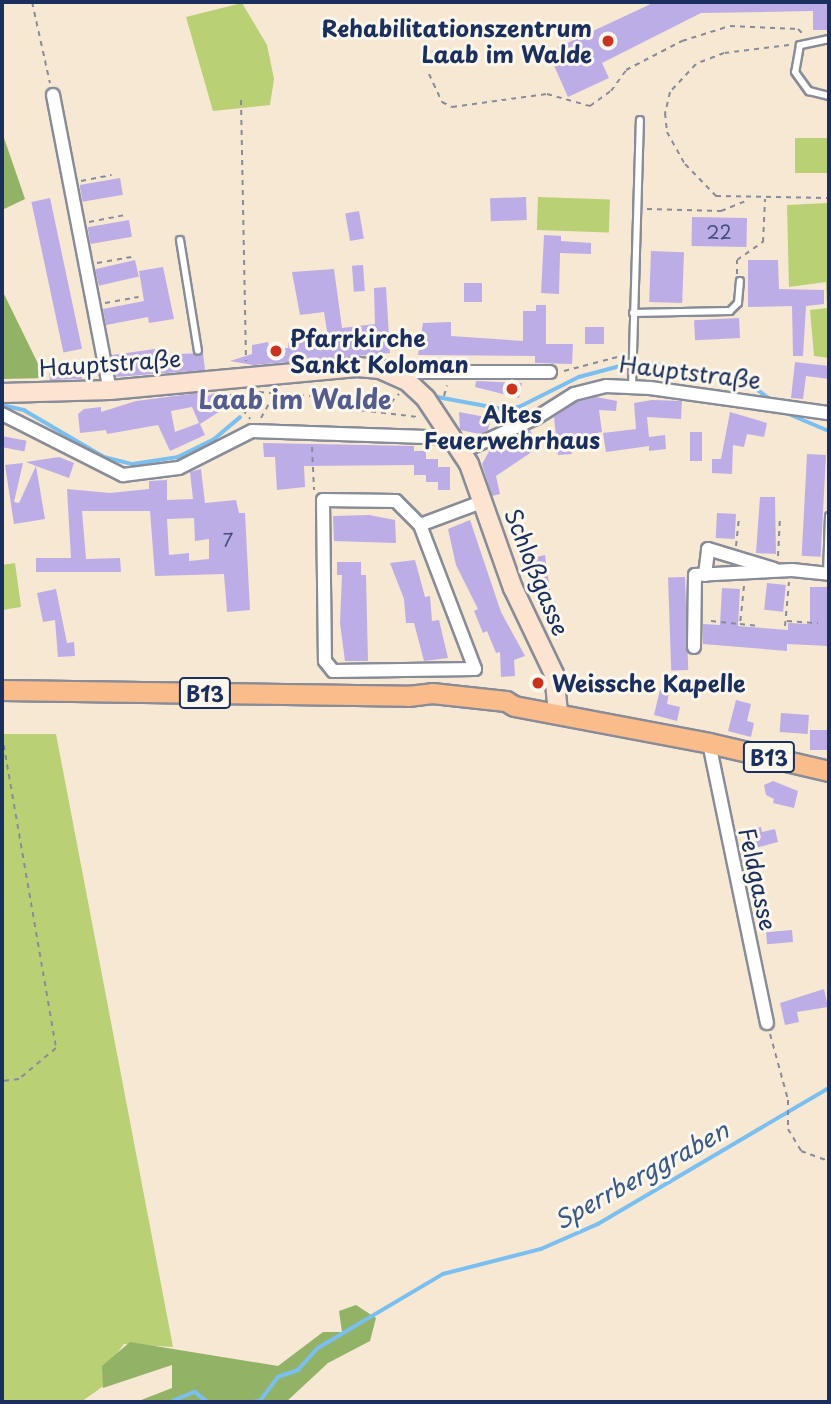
<!DOCTYPE html>
<html>
<head>
<meta charset="utf-8">
<style>
	body { margin:0 }
	#map { position:relative; width:831px; height:1404px; overflow:hidden; background:#f6e8d2; font-family:"Playpen Sans",sans-serif }
	div>[style] { position:absolute }
	.green>* { inset:0; background:#b9d075; transform-origin:0 0 }
	.forest>* { inset:0; background:#92b266 }
	.stream>* { height:3.5px; margin:-1.75px; padding:0 1.75px; transform-origin:1.75px; border-radius:1.75px; background:#7bbff1 }
	.building>* { inset:0; background:#bdade7; transform-origin:0 0 }
	.path>* { height:2px; margin-top:-1px; transform-origin:0; background:repeating-linear-gradient(90deg,#888c98 0 5px,transparent 0 10px) }
	.roads { filter:drop-shadow(2px 0 #888c98) drop-shadow(-2px 0 #888c98) drop-shadow(0 2px #888c98) drop-shadow(0 -2px #888c98) }
	.lane>* { height:6px; margin:-3px; padding:0 3px; transform-origin:3px; border-radius:3px; background:#fff }
	.street>* { height:12px; margin:-6px; padding:0 6px; transform-origin:6px; border-radius:6px; background:#fff }
	.secondary>* { height:18px; margin:-9px; padding:0 9px; transform-origin:9px; border-radius:9px; background:#fde4d1 }
	.primary>* { height:19px; margin:-9.5px; padding:0 9.5px; transform-origin:9.5px; border-radius:9.5px; background:#fabc8b }
	.dots>* { width:19px; height:19px; translate:-50% -50%; box-sizing:border-box; border:4px solid #fbf7ec; border-radius:50% }
	span { translate:-50% -50%; white-space:nowrap; text-align:center; line-height:1.15; -webkit-text-stroke:6px #fbf7ec; paint-order:stroke }
	.number-label { font-size:19px; color:#444e80 }
	.number-label span { -webkit-text-stroke-width:0 }
	.shield-label span { padding:2px 5px; background:#fbf7ec; border:2px solid; border-radius:5px; -webkit-text-stroke-width:0 }
	.shield-label { font-size:21px; color:#1b2f5e; font-weight:700 }
	.poi-label { font-size:23px; color:#1b2f5e; font-weight:700 }
	.right { translate:-100% -50%; text-align:right }
	.left { translate:0 -50%; text-align:left }
	.street-label { font-size:23px; color:#1b2f5e }
	.water-label { font-size:24px; color:#385a8a; font-style:italic }
	.quarter-label { font-size:26px; color:#545b8e; font-weight:700 }
	.frame { position:absolute; inset:0; border:4px solid #1b2f5e; pointer-events:none }
</style>
</head>
<body>
<div id="map">
	<div class="green">
		<div style="clip-path:polygon(242px 3px,267px 45px,274px 79px,270px 105px,213px 111px,186px 17px)"></div>
		<div style="left:795px;top:138px;width:34px;height:35px"></div>
		<div style="left:538px;top:197px;width:72px;height:33px;rotate:2deg"></div>
		<div style="clip-path:polygon(829px 203px,829px 358px,814px 356px,810px 310px,827px 308px,826px 282px,789px 287px,787px 205px)"></div>
		<div style="clip-path:polygon(15px 563px,21px 607px,2px 610px,2px 565px)"></div>
		<div style="clip-path:polygon(4px 734px,56px 734px,173px 1347px,124px 1344px,109px 1364px,109px 1382px,81px 1402px,2px 1402px)"></div>
	</div>
	<div class="forest">
		<div style="clip-path:polygon(2px 132px,25px 199px,2px 210px)"></div>
		<div style="clip-path:polygon(2px 290px,45px 378px,2px 379px)"></div>
		<div style="clip-path:polygon(356px 1305px,376px 1318px,370px 1341px,328px 1363px,286px 1402px,136px 1402px,172px 1388px,172px 1365px,103px 1388px,102px 1366px,130px 1342px,278px 1366px,323px 1332px,342px 1332px,339px 1311px)"></div>
	</div>
	<div class="stream">
		<div style="left:2px;top:377px;width:12px;rotate:81deg"></div>
		<div style="left:432px;top:396px;width:71px;rotate:10.5deg"></div>
		<div style="left:502px;top:409px;width:17px;rotate:-7deg"></div>
		<div style="left:519px;top:407px;width:67px;rotate:-26.6deg"></div>
		<div style="left:579px;top:377px;width:51px;rotate:-14.9deg"></div>
		<div style="left:628px;top:364px;width:27px"></div>
		<div style="left:655px;top:364px;width:72px;rotate:8deg"></div>
		<div style="left:726px;top:374px;width:21px;rotate:19deg"></div>
		<div style="left:746px;top:381px;width:31px;rotate:37deg"></div>
		<div style="left:2px;top:405px;width:23px;rotate:13deg"></div>
		<div style="left:24px;top:410px;width:93px;rotate:30.4deg"></div>
		<div style="left:104px;top:457px;width:30px;rotate:14deg"></div>
		<div style="left:133px;top:464px;width:46px;rotate:-8.8deg"></div>
		<div style="left:178px;top:457px;width:39px;rotate:-26deg"></div>
		<div style="left:213px;top:440px;width:35px;rotate:-40deg"></div>
		<div style="left:784px;top:412px;width:49px;rotate:22.9deg"></div>
		<div style="left:170px;top:1402px;width:27px;rotate:-22deg"></div>
		<div style="left:195px;top:1392px;width:16px;rotate:38deg"></div>
		<div style="left:252px;top:1402px;width:8px;rotate:-7deg"></div>
		<div style="left:260px;top:1401px;width:30px;rotate:-53deg"></div>
		<div style="left:278px;top:1377px;width:21px;rotate:-19deg"></div>
		<div style="left:298px;top:1370px;width:30px;rotate:-48deg"></div>
		<div style="left:318px;top:1348px;width:145px;rotate:-30.6deg"></div>
		<div style="left:443px;top:1274px;width:101px;rotate:-14.3deg"></div>
		<div style="left:541px;top:1249px;width:62px;rotate:-23.7deg"></div>
		<div style="left:598px;top:1224px;width:268px;rotate:-30.5deg"></div>
	</div>
	<div class="building">
		<div style="clip-path:polygon(655px 2px,829px 2px,829px 30px,813px 30px,813px 11px,701px 13px,602px 63px,609px 78px,568px 97px,548px 52px)"></div>
		<div style="left:120px;top:178px;width:17px;height:41px;rotate:80deg"></div>
		<div style="left:526px;top:197px;width:23px;height:36px;rotate:88deg"></div>
		<div style="left:50px;top:198px;width:154px;height:19px;rotate:78deg"></div>
		<div style="left:359px;top:211px;width:28px;height:14px;rotate:80deg"></div>
		<div style="left:692px;top:217px;width:55px;height:29px;rotate:1deg"></div>
		<div style="left:129px;top:220px;width:17px;height:42px;rotate:80deg"></div>
		<div style="clip-path:polygon(544px 235px,561px 236px,561px 241px,591px 243px,591px 254px,560px 253px,559px 294px,541px 293px)"></div>
		<div style="left:651px;top:251px;width:33px;height:51px;rotate:2deg"></div>
		<div style="left:135px;top:260px;width:17px;height:41px;rotate:77deg"></div>
		<div style="clip-path:polygon(748px 260px,778px 260px,779px 289px,824px 290px,824px 304px,806px 306px,803px 356px,793px 356px,792px 306px,748px 307px)"></div>
		<div style="left:363px;top:265px;width:26px;height:11px;rotate:86deg"></div>
		<div style="clip-path:polygon(163px 267px,174px 319px,149px 323px,148px 317px,106px 325px,103px 309px,144px 301px,139px 271px)"></div>
		<div style="clip-path:polygon(334px 269px,342px 328px,375px 324px,374px 288px,386px 287px,390px 353px,253px 365px,230px 361px,252px 354px,252px 345px,268px 342px,270px 349px,288px 348px,289px 342px,299px 341px,306px 340px,307px 347px,329px 344px,324px 312px,300px 315px,292px 272px)"></div>
		<div style="left:464px;top:283px;width:18px;height:19px"></div>
		<div style="clip-path:polygon(536px 305px,546px 305px,546px 344px,573px 344px,572px 364px,535px 363px,535px 356px,418px 355px,423px 323px,451px 322px,451px 336px,523px 341px,523px 311px,536px 311px)"></div>
		<div style="left:739px;top:318px;width:20px;height:45px;rotate:87deg"></div>
		<div style="left:585px;top:327px;width:19px;height:17px"></div>
		<div style="clip-path:polygon(155px 349px,155px 355px,203px 353px,205px 370px,116px 377px,112px 355px)"></div>
		<div style="clip-path:polygon(795px 362px,829px 366px,829px 379px,806px 376px,803px 399px,791px 398px)"></div>
		<div style="clip-path:polygon(81px 369px,82px 379px,50px 380px,49px 373px)"></div>
		<div style="clip-path:polygon(476px 381px,522px 383px,519px 398px,475px 387px)"></div>
		<div style="clip-path:polygon(evenodd,198px 393px,200px 399px,215px 393px,222px 410px,200px 424px,205px 435px,170px 451px,158px 425px,107px 434px,106px 430px,80px 433px,78px 414px,84px 409px,101px 407px,101px 412px,136px 401px,198px 393px,192px 407px,199px 423px,175px 432px,171px 411px,192px 407px)"></div>
		<div style="clip-path:polygon(596px 397px,617px 401px,616px 411px,599px 410px,602px 432px,570px 438px,572px 454px,558px 455px,554px 417px,577px 402px)"></div>
		<div style="clip-path:polygon(652px 400px,682px 401px,681px 419px,647px 417px,649px 437px,665px 435px,666px 449px,649px 451px,649px 446px,606px 452px,603px 433px,636px 429px,634px 403px)"></div>
		<div style="clip-path:polygon(459px 412px,491px 418px,488px 430px,480px 434px,460px 430px)"></div>
		<div style="clip-path:polygon(730px 412px,767px 423px,764px 437px,747px 434px,744px 447px,733px 445px,732px 474px,712px 473px,712px 459px,721px 459px)"></div>
		<div style="clip-path:polygon(530px 430px,539px 447px,496px 476px,500px 494px,492px 496px,482px 464px,491px 448px)"></div>
		<div style="left:690px;top:432px;width:12px;height:29px"></div>
		<div style="left:2px;top:436px;width:25px;height:11px;rotate:11deg"></div>
		<div style="clip-path:polygon(263px 443px,414px 446px,414px 451px,426px 451px,426px 459px,438px 459px,438px 467px,450px 467px,450px 490px,438px 490px,438px 482px,426px 482px,426px 475px,414px 475px,414px 465px,304px 466px,305px 487px,277px 490px,275px 457px,264px 457px)"></div>
		<div style="left:807px;top:454px;width:19px;height:102px;rotate:3deg"></div>
		<div style="clip-path:polygon(59px 457px,74px 463px,69px 478px,36px 466px,45px 519px,14px 524px,5px 465px,23px 463px,14px 502px,19px 503px,36px 466px,26px 462px)"></div>
		<div style="clip-path:polygon(evenodd,201px 469px,205px 503px,236px 500px,239px 513px,245px 513px,250px 610px,227px 612px,224px 574px,155px 576px,150px 511px,82px 511px,86px 559px,120px 558px,121px 572px,36px 572px,36px 558px,71px 558px,67px 489px,110px 493px,149px 489px,149px 481px,167px 480px,167px 500px,193px 499px,190px 472px,201px 469px,194px 518px,195px 541px,209px 539px,209px 559px,189px 561px,189px 553px,169px 555px,167px 519px,194px 518px)"></div>
		<div style="clip-path:polygon(760px 497px,775px 497px,776px 554px,756px 553px)"></div>
		<div style="left:717px;top:513px;width:19px;height:25px;rotate:3deg"></div>
		<div style="clip-path:polygon(369px 515px,395px 520px,396px 543px,334px 541px,333px 516px)"></div>
		<div style="clip-path:polygon(470px 520px,501px 612px,525px 656px,514px 660px,515px 676px,501px 677px,500px 652px,496px 653px,487px 631px,483px 633px,474px 611px,478px 609px,456px 565px,448px 529px)"></div>
		<div style="clip-path:polygon(545px 555px,550px 591px,535px 594px,527px 570px,534px 569px,532px 558px)"></div>
		<div style="clip-path:polygon(415px 560px,425px 597px,430px 596px,432px 621px,439px 620px,448px 658px,424px 661px,414px 623px,406px 623px,404px 599px,390px 563px)"></div>
		<div style="clip-path:polygon(337px 562px,361px 562px,361px 575px,366px 575px,368px 661px,345px 661px,340px 623px,342px 575px,337px 575px)"></div>
		<div style="left:685px;top:577px;width:93px;height:17px;rotate:88deg"></div>
		<div style="left:767px;top:583px;width:19px;height:27px;rotate:6deg"></div>
		<div style="clip-path:polygon(810px 587px,829px 587px,829px 646px,787px 644px,787px 651px,703px 644px,703px 624px,720px 625px,722px 588px,740px 589px,738px 626px,788px 630px,788px 623px,810px 624px)"></div>
		<div style="clip-path:polygon(56px 589px,67px 643px,74px 642px,75px 656px,58px 657px,55px 620px,43px 622px,37px 593px)"></div>
		<div style="clip-path:polygon(660px 690px,669px 693px,667px 704px,680px 707px,677px 721px,654px 715px)"></div>
		<div style="clip-path:polygon(736px 700px,751px 704px,747px 721px,754px 723px,751px 737px,728px 731px)"></div>
		<div style="left:781px;top:713px;width:28px;height:19px;rotate:4deg"></div>
		<div style="left:810px;top:730px;width:19px;height:20px"></div>
		<div style="clip-path:polygon(773px 781px,798px 791px,794px 808px,773px 803px,774px 799px,766px 795px,764px 785px)"></div>
		<div style="clip-path:polygon(761px 827px,762px 832px,775px 829px,778px 842px,751px 849px,747px 830px)"></div>
		<div style="left:792px;top:930px;width:12px;height:26px;rotate:85deg"></div>
		<div style="clip-path:polygon(824px 989px,828px 1007px,797px 1012px,799px 1022px,785px 1025px,780px 1003px)"></div>
	</div>
	<div class="path">
		<div style="left:32px;top:2px;width:83px;rotate:77.5deg"></div>
		<div style="left:789px;top:45px;width:65px;rotate:173deg"></div>
		<div style="left:724px;top:53px;width:30px;rotate:159deg"></div>
		<div style="left:696px;top:64px;width:38px;rotate:133deg"></div>
		<div style="left:670px;top:92px;width:22px;rotate:103deg"></div>
		<div style="left:665px;top:113px;width:19px;rotate:84deg"></div>
		<div style="left:667px;top:132px;width:37px;rotate:61deg"></div>
		<div style="left:685px;top:164px;width:45px;rotate:45.9deg"></div>
		<div style="left:716px;top:196px;width:113px;rotate:1deg"></div>
		<div style="left:429px;top:74px;width:31px;rotate:65deg"></div>
		<div style="left:442px;top:102px;width:11px;rotate:27deg"></div>
		<div style="left:452px;top:107px;width:96px;rotate:-7.8deg"></div>
		<div style="left:547px;top:94px;width:45px;rotate:15.6deg"></div>
		<div style="left:590px;top:106px;width:26px;rotate:-36deg"></div>
		<div style="left:611px;top:91px;width:26px;rotate:-54deg"></div>
		<div style="left:626px;top:70px;width:63px;rotate:-27.4deg"></div>
		<div style="left:682px;top:41px;width:50px;rotate:-17.4deg"></div>
		<div style="left:730px;top:26px;width:68px;rotate:2.5deg"></div>
		<div style="left:798px;top:29px;width:7px;rotate:45deg"></div>
		<div style="left:241px;top:100px;width:261px;rotate:88.9deg"></div>
		<div style="left:81px;top:181px;width:31px;rotate:-11deg"></div>
		<div style="left:647px;top:209px;width:74px;rotate:1.5deg"></div>
		<div style="left:721px;top:211px;width:29px;rotate:-22deg"></div>
		<div style="left:89px;top:222px;width:36px;rotate:-11deg"></div>
		<div style="left:97px;top:263px;width:35px;rotate:-10deg"></div>
		<div style="left:737px;top:274px;width:14px;rotate:-90deg"></div>
		<div style="left:737px;top:260px;width:32px;rotate:-35deg"></div>
		<div style="left:763px;top:242px;width:43px;rotate:-87.3deg"></div>
		<div style="left:105px;top:303px;width:34px;rotate:-10deg"></div>
		<div style="left:564px;top:371px;width:63px;rotate:-14.7deg"></div>
		<div style="left:259px;top:392px;width:51px;rotate:4.5deg"></div>
		<div style="left:310px;top:396px;width:43px;rotate:17.6deg"></div>
		<div style="left:351px;top:409px;width:67px;rotate:6.8deg"></div>
		<div style="left:230px;top:394px;width:32px;rotate:51deg"></div>
		<div style="left:444px;top:396px;width:11px;rotate:-75deg"></div>
		<div style="left:384px;top:410px;width:22px;rotate:-47deg"></div>
		<div style="left:261px;top:418px;width:25px;rotate:-61deg"></div>
		<div style="left:312px;top:447px;width:43px;rotate:87.3deg"></div>
		<div style="left:736px;top:546px;width:30px;rotate:-84deg"></div>
		<div style="left:778px;top:556px;width:40px;rotate:-87.1deg"></div>
		<div style="left:744px;top:586px;width:38px;rotate:96deg"></div>
		<div style="left:740px;top:624px;width:19px;rotate:6deg"></div>
		<div style="left:711px;top:621px;width:28px;rotate:6deg"></div>
		<div style="left:787px;top:621px;width:31px;rotate:4deg"></div>
		<div style="left:785px;top:626px;width:44px;rotate:-84.8deg"></div>
		<div style="left:2px;top:735px;width:318px;rotate:80.2deg"></div>
		<div style="left:56px;top:1048px;width:48px;rotate:140deg"></div>
		<div style="left:19px;top:1079px;width:17px;rotate:173deg"></div>
		<div style="left:770px;top:1034px;width:68px;rotate:74.7deg"></div>
		<div style="left:788px;top:1100px;width:29px;rotate:90deg"></div>
		<div style="left:788px;top:1129px;width:26px;rotate:59deg"></div>
		<div style="left:801px;top:1151px;width:30px;rotate:20deg"></div>
	</div>
	<div class="roads">
		<div class="lane">
			<div style="left:829px;top:39px;width:30px;rotate:168deg"></div>
			<div style="left:800px;top:45px;width:27px;rotate:100deg"></div>
			<div style="left:795px;top:72px;width:24px;rotate:54deg"></div>
			<div style="left:809px;top:91px;width:21px;rotate:14deg"></div>
			<div style="left:180px;top:240px;width:112px;rotate:80.8deg"></div>
			<div style="left:633px;top:313px;width:97px;rotate:-1.2deg"></div>
			<div style="left:730px;top:311px;width:11px;rotate:-45deg"></div>
			<div style="left:738px;top:303px;width:22px;rotate:-85deg"></div>
			<div style="left:632px;top:387px;width:267px;rotate:-88.3deg"></div>
			<div style="left:827px;top:574px;width:58px;rotate:-88deg"></div>
		</div>
		<div class="street">
			<div style="left:53px;top:95px;width:300px;rotate:79.1deg"></div>
			<div style="left:389px;top:372px;width:161px"></div>
			<div style="left:2px;top:414px;width:136px;rotate:26.8deg"></div>
			<div style="left:123px;top:475px;width:56px;rotate:-7.1deg"></div>
			<div style="left:179px;top:468px;width:82px;rotate:-26.9deg"></div>
			<div style="left:252px;top:431px;width:196px;rotate:2deg"></div>
			<div style="left:461px;top:452px;width:82px;rotate:-24.4deg"></div>
			<div style="left:536px;top:418px;width:45px;rotate:-32.3deg"></div>
			<div style="left:574px;top:394px;width:33px;rotate:-14deg"></div>
			<div style="left:606px;top:386px;width:44px;rotate:2.6deg"></div>
			<div style="left:650px;top:388px;width:181px;rotate:8deg"></div>
			<div style="left:420px;top:525px;width:34px;rotate:-135deg"></div>
			<div style="left:396px;top:501px;width:73px;rotate:-179.2deg"></div>
			<div style="left:323px;top:500px;width:161px;rotate:89.3deg"></div>
			<div style="left:325px;top:661px;width:13px;rotate:51deg"></div>
			<div style="left:333px;top:671px;width:142px;rotate:-0.8deg"></div>
			<div style="left:475px;top:669px;width:154px;rotate:-110.9deg"></div>
			<div style="left:420px;top:525px;width:66px;rotate:-20.4deg"></div>
			<div style="left:705px;top:575px;width:26px;rotate:-83deg"></div>
			<div style="left:708px;top:549px;width:69px;rotate:16.9deg"></div>
			<div style="left:694px;top:647px;width:72px;rotate:-89.2deg"></div>
			<div style="left:695px;top:575px;width:97px;rotate:-3deg"></div>
			<div style="left:792px;top:570px;width:37px;rotate:6deg"></div>
			<div style="left:709px;top:743px;width:286px;rotate:78.3deg"></div>
		</div>
		<div class="secondary">
			<div style="left:2px;top:393px;width:108px;rotate:-1.6deg"></div>
			<div style="left:110px;top:390px;width:248px;rotate:-5.3deg"></div>
			<div style="left:357px;top:367px;width:23px;rotate:5deg"></div>
			<div style="left:380px;top:369px;width:30px;rotate:24deg"></div>
			<div style="left:407px;top:381px;width:26px;rotate:43deg"></div>
			<div style="left:426px;top:399px;width:78px;rotate:56.5deg"></div>
			<div style="left:469px;top:464px;width:132px;rotate:70.5deg"></div>
			<div style="left:513px;top:588px;width:95px;rotate:64.5deg"></div>
			<div style="left:554px;top:674px;width:39px;rotate:84deg"></div>
		</div>
		<div class="primary">
			<div style="left:2px;top:690px;width:406px;rotate:0.8deg"></div>
			<div style="left:408px;top:696px;width:24px;rotate:-7deg"></div>
			<div style="left:432px;top:693px;width:74px;rotate:6.2deg"></div>
			<div style="left:506px;top:701px;width:9px;rotate:32deg"></div>
			<div style="left:514px;top:706px;width:198px;rotate:10.7deg"></div>
			<div style="left:709px;top:743px;width:123px;rotate:13.1deg"></div>
		</div>
	</div>
	<div class="dots">
		<div style="left:608px;top:41px;background:#c8321e"></div>
		<div style="left:276px;top:351px;background:#c8321e"></div>
		<div style="left:512px;top:389px;background:#c8321e"></div>
		<div style="left:538px;top:683px;background:#c8321e"></div>
	</div>
	<div class="number-label">
		<span style="left:719px;top:232px">22</span>
		<span style="left:228px;top:540px">7</span>
	</div>
	<div class="shield-label">
		<span style="left:205px;top:693px">B13</span>
		<span style="left:769px;top:757px">B13</span>
	</div>
	<div class="poi-label">
		<span class="right" style="left:592px;top:41px">Rehabilitationszentrum<br>Laab im Walde</span>
		<span class="left" style="left:290px;top:351px">Pfarrkirche<br>Sankt Koloman</span>
		<span style="left:512px;top:427px">Altes<br>Feuerwehrhaus</span>
		<span class="left" style="left:552px;top:683px">Weissche Kapelle</span>
	</div>
	<div class="street-label">
		<span style="left:110px;top:363px;rotate:-4deg">Hauptstraße</span>
		<span style="left:690px;top:372px;rotate:7deg">Hauptstraße</span>
		<span style="left:537px;top:572px;rotate:68deg">Schloßgasse</span>
		<span style="left:758px;top:879px;rotate:78deg">Feldgasse</span>
	</div>
	<div class="water-label">
		<span style="left:641px;top:1175px;rotate:-29deg">Sperrberggraben</span>
	</div>
	<div class="quarter-label">
		<span style="left:295px;top:399px">Laab im Walde</span>
	</div>
	<div class="frame"></div>
</div>
</body>
</html>
